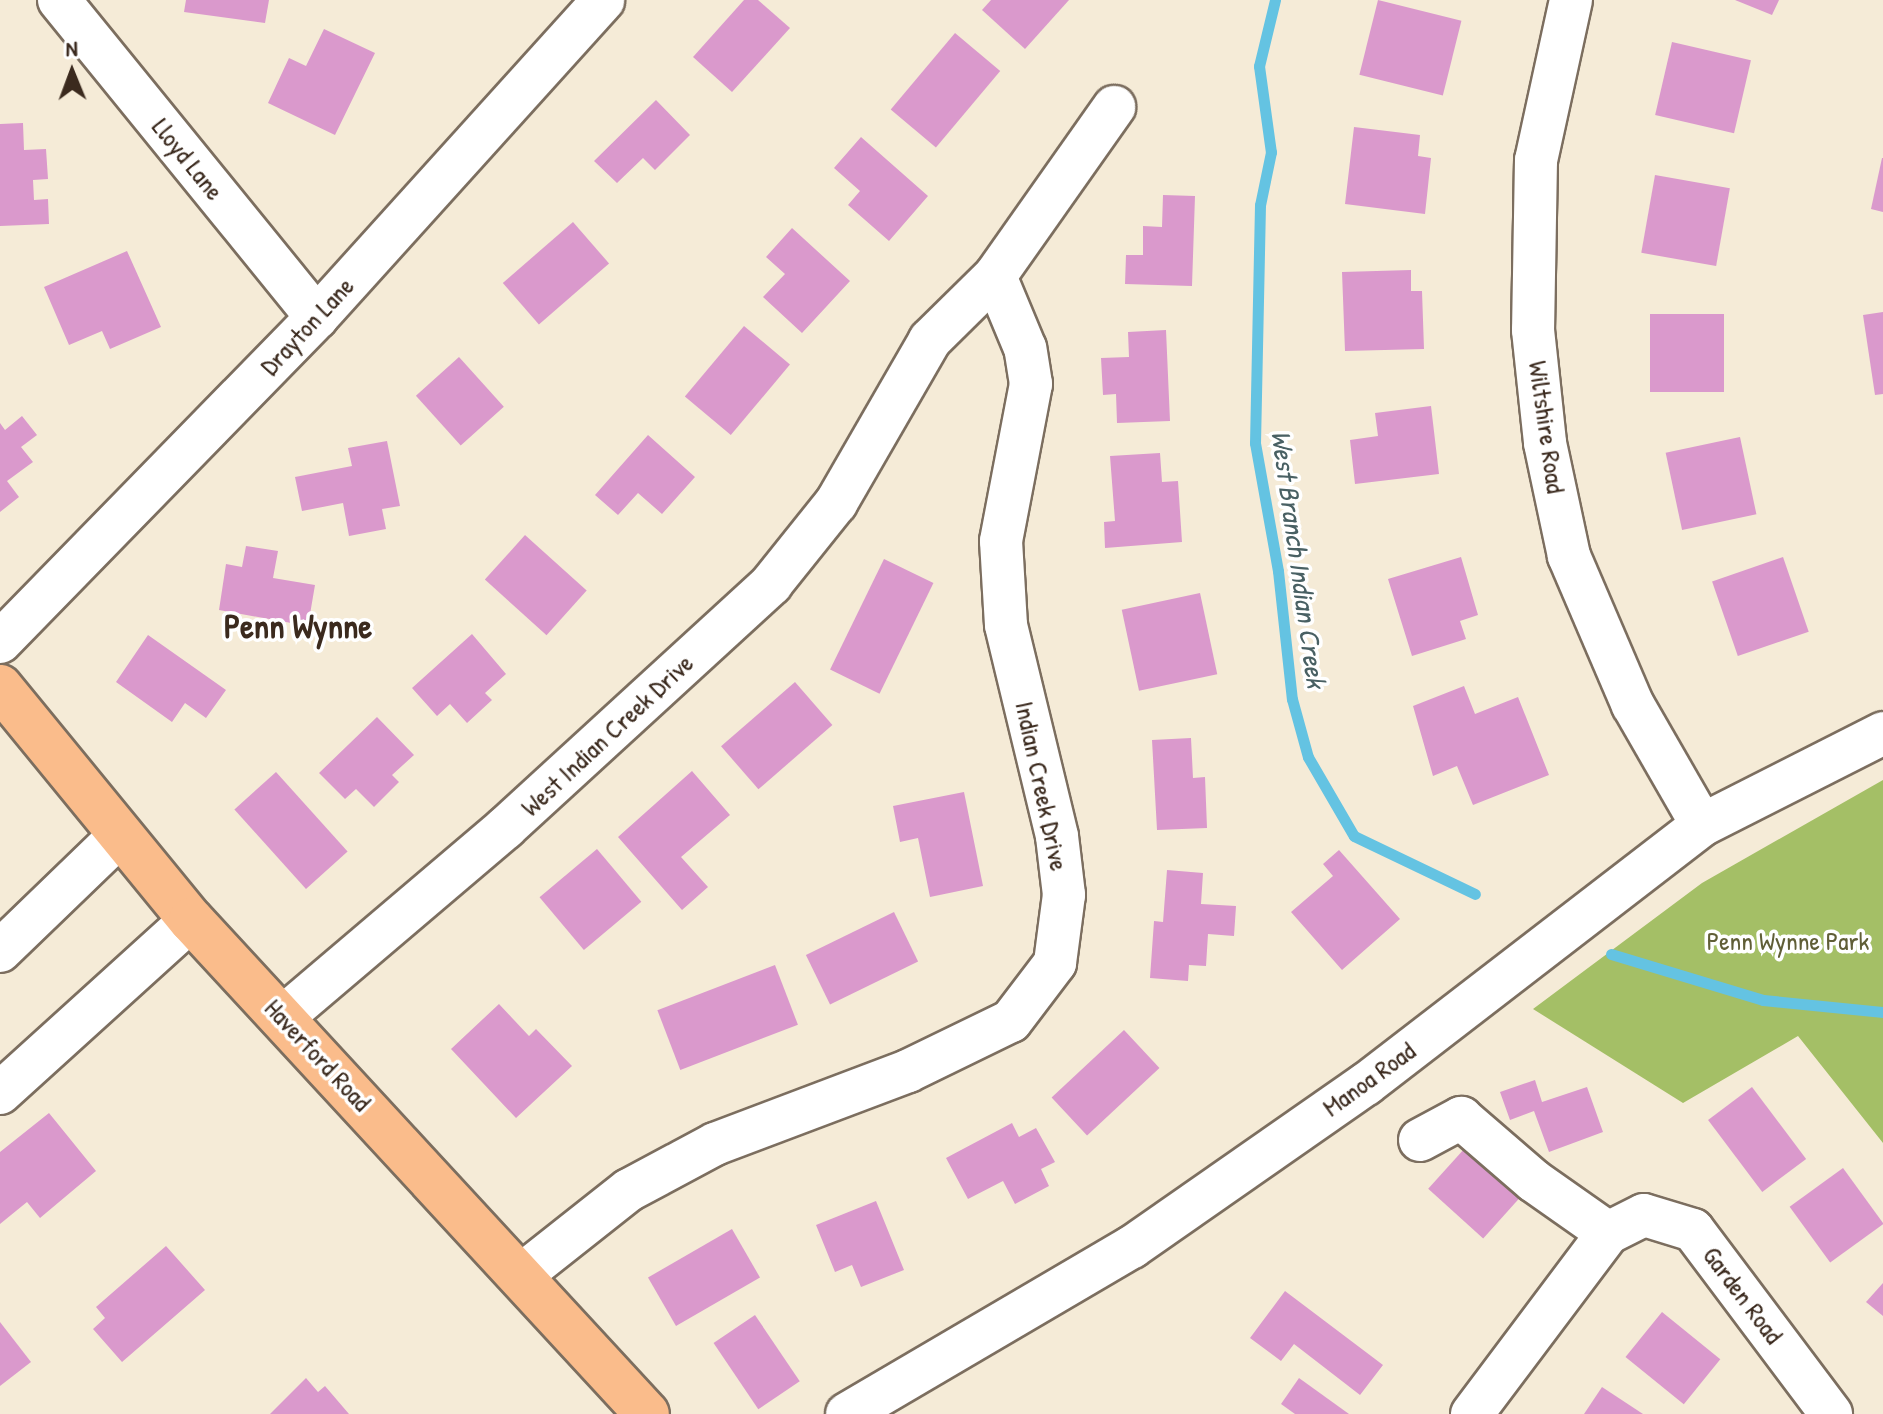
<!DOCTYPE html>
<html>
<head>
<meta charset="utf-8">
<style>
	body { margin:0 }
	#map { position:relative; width:1883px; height:1414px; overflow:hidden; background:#f5ebd7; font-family:"Patrick Hand",sans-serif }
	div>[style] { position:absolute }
	.green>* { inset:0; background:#a4bf66 }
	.stream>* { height:11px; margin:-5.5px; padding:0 5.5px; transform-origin:5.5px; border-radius:5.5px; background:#64c3e2 }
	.building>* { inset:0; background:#da99cc; transform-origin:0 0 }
	.roads { filter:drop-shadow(2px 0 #7c6e5f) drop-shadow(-2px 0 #7c6e5f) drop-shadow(0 2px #7c6e5f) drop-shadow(0 -2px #7c6e5f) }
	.minor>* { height:42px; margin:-21px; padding:0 21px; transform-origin:21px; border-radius:21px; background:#fff }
	.major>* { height:44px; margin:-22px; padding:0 22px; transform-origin:22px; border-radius:22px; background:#fabc8b }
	span { translate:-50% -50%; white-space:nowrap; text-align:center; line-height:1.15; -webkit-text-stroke:7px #fff; paint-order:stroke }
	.street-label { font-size:26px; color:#3b2a1e }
	.park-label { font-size:26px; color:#605e37 }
	.water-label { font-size:28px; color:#496063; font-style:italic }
	.district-label { font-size:34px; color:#3b2a1e; font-weight:700 }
	.north { position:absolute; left:32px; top:32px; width:80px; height:80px; -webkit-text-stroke:6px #fff; paint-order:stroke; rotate:359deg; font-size:22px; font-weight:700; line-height:32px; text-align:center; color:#3b2a1e }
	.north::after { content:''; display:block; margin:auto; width:28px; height:36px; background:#3b2a1e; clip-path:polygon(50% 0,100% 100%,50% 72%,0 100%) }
</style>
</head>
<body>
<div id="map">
	<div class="green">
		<div style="clip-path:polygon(1883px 780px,1883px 1143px,1798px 1036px,1683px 1103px,1533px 1009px,1702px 883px)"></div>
	</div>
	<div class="stream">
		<div style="left:1275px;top:0;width:68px;rotate:103.6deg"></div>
		<div style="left:1259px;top:66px;width:87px;rotate:82.1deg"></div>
		<div style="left:1271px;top:152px;width:54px;rotate:101.7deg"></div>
		<div style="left:1260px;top:205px;width:238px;rotate:91.2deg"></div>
		<div style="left:1255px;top:443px;width:130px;rotate:79.8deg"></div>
		<div style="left:1278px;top:571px;width:129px;rotate:83.8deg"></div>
		<div style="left:1292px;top:699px;width:60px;rotate:74.6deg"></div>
		<div style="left:1308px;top:757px;width:91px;rotate:59.8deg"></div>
		<div style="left:1354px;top:836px;width:134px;rotate:25.6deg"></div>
		<div style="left:1611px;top:954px;width:159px;rotate:16.8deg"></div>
		<div style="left:1763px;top:1000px;width:121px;rotate:5.7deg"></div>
	</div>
	<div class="building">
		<div style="clip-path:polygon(186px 0,269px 0,265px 23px,184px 12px)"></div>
		<div style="clip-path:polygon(744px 0,758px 0,790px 28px,732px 92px,693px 57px)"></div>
		<div style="clip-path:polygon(991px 0,1069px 0,1025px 49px,982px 10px)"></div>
		<div style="left:1378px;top:0;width:86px;height:77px;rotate:14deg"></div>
		<div style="clip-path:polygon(1735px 0,1779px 0,1772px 15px)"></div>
		<div style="clip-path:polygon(324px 29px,375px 53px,335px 135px,268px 103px,289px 58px,306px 66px)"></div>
		<div style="left:955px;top:33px;width:59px;height:100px;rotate:40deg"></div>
		<div style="left:1672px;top:42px;width:81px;height:75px;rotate:13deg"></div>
		<div style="clip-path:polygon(656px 100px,690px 135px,655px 170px,643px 158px,617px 183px,594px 161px)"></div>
		<div style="clip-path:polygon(23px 123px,24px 150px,46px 149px,48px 179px,33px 180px,34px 200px,48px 199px,49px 224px,0 226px,0 124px)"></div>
		<div style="clip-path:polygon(1354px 127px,1420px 135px,1418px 156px,1431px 158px,1425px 214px,1345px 204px)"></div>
		<div style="clip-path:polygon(861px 137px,928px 196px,889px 241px,848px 205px,860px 191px,834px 168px)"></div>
		<div style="clip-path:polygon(1882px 158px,1883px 158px,1883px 212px,1871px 209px)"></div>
		<div style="left:1655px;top:175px;width:76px;height:79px;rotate:10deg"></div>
		<div style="clip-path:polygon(1163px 195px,1195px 196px,1192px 286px,1125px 284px,1126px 255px,1143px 255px,1143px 226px,1162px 227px)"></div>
		<div style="left:573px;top:222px;width:55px;height:93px;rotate:49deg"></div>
		<div style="clip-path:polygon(792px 228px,850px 281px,802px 333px,763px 297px,785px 274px,766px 257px)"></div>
		<div style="clip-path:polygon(127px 251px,161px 327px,110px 349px,102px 331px,69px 345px,44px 287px)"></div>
		<div style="clip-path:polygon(1411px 270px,1411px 291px,1422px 291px,1424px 349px,1345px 351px,1342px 272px)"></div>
		<div style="clip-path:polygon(1883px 312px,1883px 394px,1875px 395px,1863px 315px)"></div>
		<div style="left:1724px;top:314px;width:78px;height:74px;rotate:90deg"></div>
		<div style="left:744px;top:326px;width:60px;height:92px;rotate:40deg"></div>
		<div style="clip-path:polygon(1166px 330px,1170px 421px,1117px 423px,1116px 394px,1103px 395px,1101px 358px,1129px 357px,1128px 332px)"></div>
		<div style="left:459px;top:357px;width:67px;height:58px;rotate:48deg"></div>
		<div style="clip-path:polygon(1431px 406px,1439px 474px,1355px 484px,1350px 440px,1378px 436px,1375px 413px)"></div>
		<div style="clip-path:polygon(22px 416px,37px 435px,21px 447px,33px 462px,7px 481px,19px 497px,0 512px,0 423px,5px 430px)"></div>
		<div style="clip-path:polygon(648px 435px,695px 477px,662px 514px,638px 493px,618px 515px,595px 495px)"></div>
		<div style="left:1740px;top:437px;width:79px;height:76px;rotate:78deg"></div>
		<div style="clip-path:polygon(387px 441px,400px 506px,382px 509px,386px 529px,349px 536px,343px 503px,302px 511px,295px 477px,352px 466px,348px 448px)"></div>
		<div style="clip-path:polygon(1160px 453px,1162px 482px,1178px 481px,1182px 542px,1105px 548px,1104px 522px,1115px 521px,1110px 456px)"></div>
		<div style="left:525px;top:535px;width:83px;height:60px;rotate:42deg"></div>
		<div style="clip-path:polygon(246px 546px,278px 551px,273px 578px,315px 585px,308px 626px,219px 610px,226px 564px,242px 567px)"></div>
		<div style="clip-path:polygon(1461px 557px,1478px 615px,1460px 621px,1466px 639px,1412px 656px,1388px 579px)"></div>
		<div style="left:1783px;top:557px;width:79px;height:75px;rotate:71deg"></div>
		<div style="left:884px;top:559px;width:55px;height:123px;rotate:26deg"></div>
		<div style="left:1200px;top:593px;width:83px;height:80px;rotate:78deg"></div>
		<div style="clip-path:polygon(472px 634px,506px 674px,485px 693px,492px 700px,467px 723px,450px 704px,437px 716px,412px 688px)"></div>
		<div style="clip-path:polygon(148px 635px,226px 690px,206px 718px,185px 703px,172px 722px,116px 682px)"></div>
		<div style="left:795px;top:682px;width:57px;height:98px;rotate:49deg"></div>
		<div style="clip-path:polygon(1464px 686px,1475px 714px,1518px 697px,1549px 775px,1473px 805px,1457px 766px,1433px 776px,1413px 706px)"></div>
		<div style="clip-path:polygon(377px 717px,414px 755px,392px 775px,399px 782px,374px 807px,356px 789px,345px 799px,319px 773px)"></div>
		<div style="clip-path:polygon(1191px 738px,1193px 778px,1205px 777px,1207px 828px,1157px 830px,1152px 740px)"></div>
		<div style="clip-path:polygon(692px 771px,730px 815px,681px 857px,708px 887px,682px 910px,618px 837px)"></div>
		<div style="left:276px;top:772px;width:107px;height:56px;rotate:48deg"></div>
		<div style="clip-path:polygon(964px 792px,983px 886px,930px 897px,918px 838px,900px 842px,893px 806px)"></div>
		<div style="left:597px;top:849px;width:69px;height:75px;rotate:50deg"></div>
		<div style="clip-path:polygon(1339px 850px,1400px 919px,1342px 970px,1291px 912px,1333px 876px,1323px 864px)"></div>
		<div style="clip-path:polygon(1167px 870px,1203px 873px,1201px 904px,1236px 906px,1234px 936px,1208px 934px,1206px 966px,1189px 965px,1188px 981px,1150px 978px,1154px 921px,1163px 922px)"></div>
		<div style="left:894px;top:912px;width:55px;height:98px;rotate:64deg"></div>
		<div style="left:775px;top:965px;width:64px;height:126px;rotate:69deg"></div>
		<div style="clip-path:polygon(499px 1004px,529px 1036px,536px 1029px,572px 1066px,516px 1118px,451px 1049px)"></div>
		<div style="left:1124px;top:1030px;width:52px;height:99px;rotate:47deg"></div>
		<div style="clip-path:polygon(1535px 1080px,1542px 1102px,1587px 1087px,1603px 1132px,1549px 1152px,1534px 1111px,1510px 1120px,1500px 1092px)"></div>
		<div style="left:1752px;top:1087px;width:90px;height:55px;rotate:53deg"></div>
		<div style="clip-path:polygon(49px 1113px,96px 1171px,40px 1218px,27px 1202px,0 1224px,0 1152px)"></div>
		<div style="clip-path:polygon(1012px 1123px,1019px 1137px,1036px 1128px,1055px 1162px,1041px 1169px,1049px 1186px,1015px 1204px,1003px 1181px,968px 1199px,946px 1158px)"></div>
		<div style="left:1465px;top:1148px;width:74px;height:55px;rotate:42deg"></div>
		<div style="left:1843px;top:1168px;width:69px;height:66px;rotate:54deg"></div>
		<div style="clip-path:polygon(876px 1201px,904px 1270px,861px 1287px,852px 1265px,835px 1272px,816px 1225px)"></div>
		<div style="left:732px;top:1229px;width:56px;height:97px;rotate:60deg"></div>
		<div style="clip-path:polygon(166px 1246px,205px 1290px,122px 1362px,93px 1329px,105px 1318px,96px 1307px)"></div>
		<div style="clip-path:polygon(1883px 1283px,1883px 1316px,1866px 1302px)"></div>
		<div style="clip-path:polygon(1285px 1291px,1383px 1365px,1360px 1395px,1294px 1344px,1281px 1361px,1250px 1338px)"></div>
		<div style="left:1662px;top:1312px;width:75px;height:58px;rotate:39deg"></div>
		<div style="left:755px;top:1315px;width:80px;height:50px;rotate:56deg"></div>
		<div style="clip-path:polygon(0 1322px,31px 1362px,0 1386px)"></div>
		<div style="clip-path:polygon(306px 1378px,318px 1392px,325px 1386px,349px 1414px,270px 1414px)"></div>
		<div style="clip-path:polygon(1299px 1378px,1349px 1414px,1295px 1414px,1281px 1404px)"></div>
		<div style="clip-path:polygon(1602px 1387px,1643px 1414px,1584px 1414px)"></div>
	</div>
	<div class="roads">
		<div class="minor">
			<div style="left:59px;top:0;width:409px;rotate:50.9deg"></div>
			<div style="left:1571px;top:0;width:164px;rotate:102.3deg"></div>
			<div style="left:1536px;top:160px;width:170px;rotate:91deg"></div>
			<div style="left:1533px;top:330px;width:114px;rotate:83.9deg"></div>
			<div style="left:1545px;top:443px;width:116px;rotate:78deg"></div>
			<div style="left:1569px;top:556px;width:162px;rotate:66.8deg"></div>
			<div style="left:1633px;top:705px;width:138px;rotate:60.1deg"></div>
			<div style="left:0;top:642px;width:454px;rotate:-45.7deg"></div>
			<div style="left:317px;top:317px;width:427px;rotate:-47.9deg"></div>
			<div style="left:0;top:951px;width:168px;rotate:-44deg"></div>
			<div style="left:283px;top:1017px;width:292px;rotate:-40.4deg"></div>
			<div style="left:505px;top:828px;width:361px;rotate:-42.5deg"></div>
			<div style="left:771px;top:584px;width:104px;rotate:-51.3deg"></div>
			<div style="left:836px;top:503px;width:188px;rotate:-60deg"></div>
			<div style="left:930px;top:340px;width:91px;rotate:-44.6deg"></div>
			<div style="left:995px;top:276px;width:207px;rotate:-54.8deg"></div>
			<div style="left:0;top:1093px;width:258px;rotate:-42.2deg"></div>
			<div style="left:1420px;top:1140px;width:47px;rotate:-28.2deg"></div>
			<div style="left:1461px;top:1118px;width:96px;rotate:40.8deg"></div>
			<div style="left:1534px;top:1181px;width:90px;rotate:35.1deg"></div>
			<div style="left:520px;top:1276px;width:139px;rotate:-38.3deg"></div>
			<div style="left:629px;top:1190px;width:98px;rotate:-28.1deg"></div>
			<div style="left:715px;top:1144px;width:206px;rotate:-20.7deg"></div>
			<div style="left:908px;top:1071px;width:114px;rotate:-25.9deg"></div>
			<div style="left:1011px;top:1021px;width:73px;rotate:-52.8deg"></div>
			<div style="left:1055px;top:963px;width:69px;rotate:-82.5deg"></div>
			<div style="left:1064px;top:895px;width:59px;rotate:-96.8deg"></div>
			<div style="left:1057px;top:836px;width:217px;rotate:-103.6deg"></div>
			<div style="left:1006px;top:625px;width:84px;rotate:-93.4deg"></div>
			<div style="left:1001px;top:541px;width:160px;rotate:-79.2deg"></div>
			<div style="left:1031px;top:384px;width:36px;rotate:-99deg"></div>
			<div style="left:1025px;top:348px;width:78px;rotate:-112.6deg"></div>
			<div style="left:847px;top:1414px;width:330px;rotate:-30.4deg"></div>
			<div style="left:1132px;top:1247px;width:285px;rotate:-34.9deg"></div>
			<div style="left:1366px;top:1084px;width:424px;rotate:-37.6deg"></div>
			<div style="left:1702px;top:825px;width:203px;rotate:-26.9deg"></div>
			<div style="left:1472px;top:1414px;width:226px;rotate:-53.1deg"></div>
			<div style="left:1608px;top:1233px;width:40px;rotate:-26.6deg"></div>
			<div style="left:1644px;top:1215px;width:51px;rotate:17deg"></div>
			<div style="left:1693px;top:1230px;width:230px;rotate:53.1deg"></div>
		</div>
		<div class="major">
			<div style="left:0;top:687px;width:301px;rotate:50.7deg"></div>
			<div style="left:191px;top:920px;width:672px;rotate:47.29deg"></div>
		</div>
	</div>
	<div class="street-label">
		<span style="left:188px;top:159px;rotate:51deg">Lloyd Lane</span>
		<span style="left:307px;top:326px;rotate:-47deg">Drayton Lane</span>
		<span style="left:1547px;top:427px;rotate:82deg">Wiltshire Road</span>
		<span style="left:607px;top:735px;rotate:-43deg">West Indian Creek Drive</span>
		<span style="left:1042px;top:786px;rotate:78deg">Indian Creek Drive</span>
		<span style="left:318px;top:1055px;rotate:47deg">Haverford Road</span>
		<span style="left:1369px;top:1079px;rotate:-36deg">Manoa Road</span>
		<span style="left:1743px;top:1295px;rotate:53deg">Garden Road</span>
	</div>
	<div class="park-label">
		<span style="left:1788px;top:941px">Penn Wynne Park</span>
	</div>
	<div class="water-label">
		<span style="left:1299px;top:559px;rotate:82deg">West Branch Indian Creek</span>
	</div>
	<div class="district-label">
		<span style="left:298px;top:627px">Penn Wynne</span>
	</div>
	<div class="north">N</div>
</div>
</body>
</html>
